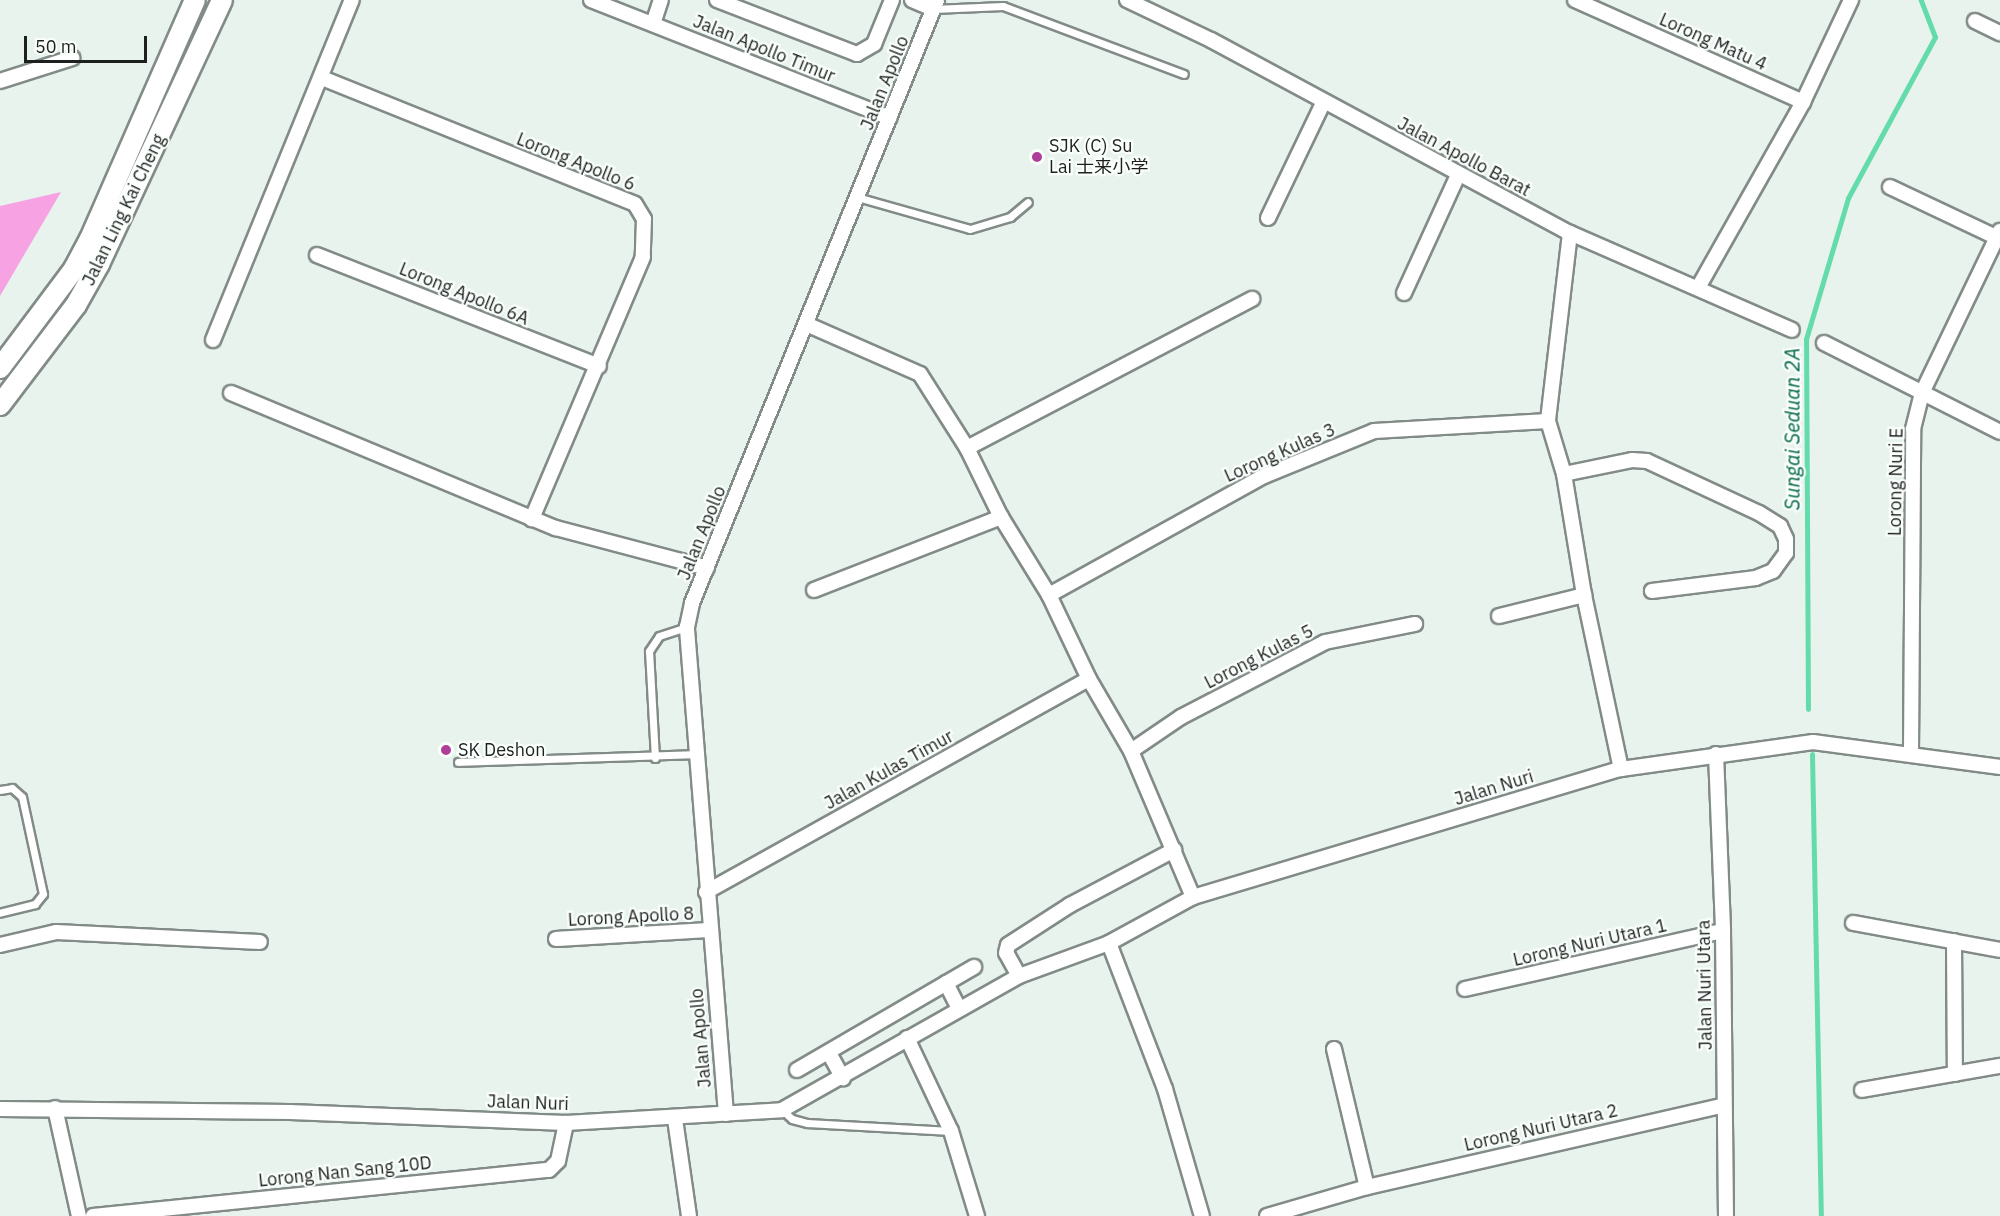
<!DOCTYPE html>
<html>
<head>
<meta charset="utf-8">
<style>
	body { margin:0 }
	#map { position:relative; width:2000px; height:1216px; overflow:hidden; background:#e8f3ee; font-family:"IBM Plex Sans","Noto Sans SC",sans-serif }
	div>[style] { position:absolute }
	.green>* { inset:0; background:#f6a2e3 }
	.stream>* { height:5px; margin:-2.5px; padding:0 2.5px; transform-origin:2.5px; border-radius:2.5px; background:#64dbab }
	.roads { filter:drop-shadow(2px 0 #828b87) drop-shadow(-2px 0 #828b87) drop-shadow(0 2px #828b87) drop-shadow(0 -2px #828b87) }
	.lane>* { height:7px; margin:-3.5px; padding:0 3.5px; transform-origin:3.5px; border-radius:3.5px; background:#fff }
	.street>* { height:14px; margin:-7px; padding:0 7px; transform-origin:7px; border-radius:7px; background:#fff }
	.secondary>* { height:20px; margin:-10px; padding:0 10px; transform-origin:10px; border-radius:10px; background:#fff }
	.dots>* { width:16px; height:16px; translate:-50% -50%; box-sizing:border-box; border:3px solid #fafffc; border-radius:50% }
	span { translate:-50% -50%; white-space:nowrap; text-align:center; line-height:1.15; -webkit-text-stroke:4.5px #fafffc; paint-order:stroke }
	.street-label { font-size:18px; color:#1d201f }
	.poi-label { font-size:18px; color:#1d201f }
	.left { translate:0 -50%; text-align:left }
	.water-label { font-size:20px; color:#006546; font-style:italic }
	.scale { position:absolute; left:24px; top:36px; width:123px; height:27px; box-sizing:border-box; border:3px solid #1d201f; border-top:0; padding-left:8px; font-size:18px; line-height:21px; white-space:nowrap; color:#1d201f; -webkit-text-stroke:4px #fafffc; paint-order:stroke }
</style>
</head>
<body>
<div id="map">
	<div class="green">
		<div style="clip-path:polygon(61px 192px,0 296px,0 206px)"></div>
	</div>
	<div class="stream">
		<div style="left:1808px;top:709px;width:370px;rotate:-90.3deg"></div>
		<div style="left:1806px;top:339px;width:147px;rotate:-73.4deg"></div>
		<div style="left:1848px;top:198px;width:183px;rotate:-61.6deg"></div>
		<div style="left:1935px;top:37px;width:40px;rotate:-111deg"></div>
		<div style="left:1812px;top:754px;width:462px;rotate:88.9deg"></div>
	</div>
	<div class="roads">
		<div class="lane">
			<div style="left:933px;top:9px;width:70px;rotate:-2.5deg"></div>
			<div style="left:1003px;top:6px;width:193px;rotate:20.6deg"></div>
			<div style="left:857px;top:197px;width:117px;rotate:15.8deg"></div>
			<div style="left:970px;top:229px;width:42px;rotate:-16.7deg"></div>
			<div style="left:1010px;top:217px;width:23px;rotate:-40deg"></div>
			<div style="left:655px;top:758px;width:107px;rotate:-93.2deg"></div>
			<div style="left:649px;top:651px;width:18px;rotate:-56deg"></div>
			<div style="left:659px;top:636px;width:29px;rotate:-18deg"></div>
			<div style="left:458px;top:762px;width:238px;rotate:-1.9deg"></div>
			<div style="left:0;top:790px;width:12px;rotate:-9deg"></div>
			<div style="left:12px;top:788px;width:13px;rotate:42deg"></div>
			<div style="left:22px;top:797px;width:99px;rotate:77.8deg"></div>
			<div style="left:43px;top:894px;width:13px;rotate:129deg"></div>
			<div style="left:35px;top:904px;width:36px;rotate:166deg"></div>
			<div style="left:782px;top:1110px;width:13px;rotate:42deg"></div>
			<div style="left:792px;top:1119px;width:16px;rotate:15deg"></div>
			<div style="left:807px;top:1123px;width:144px;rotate:3.2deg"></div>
		</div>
		<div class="street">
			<div style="left:591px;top:0;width:321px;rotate:21.5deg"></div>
			<div style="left:717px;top:0;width:150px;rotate:21.1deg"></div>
			<div style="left:857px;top:54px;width:20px;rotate:-30deg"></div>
			<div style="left:874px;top:44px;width:48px;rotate:-67.8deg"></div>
			<div style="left:912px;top:0;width:23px;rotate:23deg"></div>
			<div style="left:1127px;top:0;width:93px;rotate:25.5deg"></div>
			<div style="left:1211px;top:40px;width:408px;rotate:28.3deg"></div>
			<div style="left:1570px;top:233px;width:242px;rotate:23.6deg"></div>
			<div style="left:1575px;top:0;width:250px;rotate:24.1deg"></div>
			<div style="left:1975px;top:21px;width:28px;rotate:26deg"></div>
			<div style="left:653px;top:24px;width:25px;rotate:-72deg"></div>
			<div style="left:322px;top:78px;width:337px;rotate:21.9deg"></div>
			<div style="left:635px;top:204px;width:17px;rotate:59deg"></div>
			<div style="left:644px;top:219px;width:38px;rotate:92deg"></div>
			<div style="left:643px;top:257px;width:285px;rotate:113deg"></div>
			<div style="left:0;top:81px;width:76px;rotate:-17.7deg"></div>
			<div style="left:1890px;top:187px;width:122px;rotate:25.3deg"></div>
			<div style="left:1268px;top:218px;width:127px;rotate:-64.4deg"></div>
			<div style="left:1570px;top:233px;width:189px;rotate:96.7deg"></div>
			<div style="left:1548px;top:421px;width:55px;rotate:73.2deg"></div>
			<div style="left:1564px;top:474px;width:123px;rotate:80.6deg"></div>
			<div style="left:1584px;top:595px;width:178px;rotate:78deg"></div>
			<div style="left:317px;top:255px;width:303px;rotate:21.5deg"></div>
			<div style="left:1699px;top:286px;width:211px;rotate:-60.5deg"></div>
			<div style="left:1803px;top:102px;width:113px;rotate:-64.8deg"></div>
			<div style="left:1404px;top:293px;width:130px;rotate:-65.4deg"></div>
			<div style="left:806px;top:324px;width:124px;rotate:23.7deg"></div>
			<div style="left:920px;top:374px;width:88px;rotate:57.6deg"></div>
			<div style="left:967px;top:448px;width:77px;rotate:63.8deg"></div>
			<div style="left:1001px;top:517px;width:92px;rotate:58.4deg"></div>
			<div style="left:1049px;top:595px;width:93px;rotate:64.5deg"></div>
			<div style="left:1089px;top:679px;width:83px;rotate:59.7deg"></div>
			<div style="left:1131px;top:751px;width:159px;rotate:67deg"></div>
			<div style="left:213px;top:340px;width:367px;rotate:-67.8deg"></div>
			<div style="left:1824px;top:343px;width:197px;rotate:26.8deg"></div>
			<div style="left:231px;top:393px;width:352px;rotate:22.6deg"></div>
			<div style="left:556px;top:528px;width:156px;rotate:14.8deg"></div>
			<div style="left:967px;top:448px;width:322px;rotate:-27.6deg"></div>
			<div style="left:1564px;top:474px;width:69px;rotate:-11.6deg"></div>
			<div style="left:1632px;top:460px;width:15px;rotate:4deg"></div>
			<div style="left:1647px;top:461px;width:123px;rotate:24.9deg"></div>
			<div style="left:1759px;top:513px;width:25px;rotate:32deg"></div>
			<div style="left:1780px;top:526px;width:14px;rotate:65deg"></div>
			<div style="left:1786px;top:539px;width:14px;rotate:90deg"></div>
			<div style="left:1786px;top:553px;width:22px;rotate:126deg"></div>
			<div style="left:1773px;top:571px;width:18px;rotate:158deg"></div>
			<div style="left:1756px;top:578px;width:105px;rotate:172.9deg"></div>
			<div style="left:814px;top:590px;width:201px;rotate:-21.3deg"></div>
			<div style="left:1049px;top:595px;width:246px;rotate:-29deg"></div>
			<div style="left:1264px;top:476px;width:119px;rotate:-22.2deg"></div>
			<div style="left:1374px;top:431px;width:174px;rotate:-3.3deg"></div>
			<div style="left:1499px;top:616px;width:88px;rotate:-13.9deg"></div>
			<div style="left:1131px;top:751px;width:60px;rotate:-34.2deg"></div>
			<div style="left:1181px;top:717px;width:162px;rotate:-27.5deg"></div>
			<div style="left:1325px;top:642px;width:92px;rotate:-11.3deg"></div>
			<div style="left:1911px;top:752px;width:323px;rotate:-89.6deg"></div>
			<div style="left:1913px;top:429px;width:37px;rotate:-76deg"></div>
			<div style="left:1922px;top:393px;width:180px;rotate:-64.3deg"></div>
			<div style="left:1716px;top:754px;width:177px;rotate:87.7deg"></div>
			<div style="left:1723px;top:931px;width:285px;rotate:89.4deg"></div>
			<div style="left:706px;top:892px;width:438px;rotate:-29.1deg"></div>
			<div style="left:1853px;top:923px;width:149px;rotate:10.4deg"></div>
			<div style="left:556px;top:939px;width:153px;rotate:-3.4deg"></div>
			<div style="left:1954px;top:941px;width:133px;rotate:89.6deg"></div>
			<div style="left:1109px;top:943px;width:156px;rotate:69deg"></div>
			<div style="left:1165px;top:1089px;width:132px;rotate:73.8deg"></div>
			<div style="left:0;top:945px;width:57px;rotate:-13.1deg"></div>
			<div style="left:56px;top:932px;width:204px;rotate:2.8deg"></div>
			<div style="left:1019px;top:976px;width:26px;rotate:-119deg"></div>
			<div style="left:1006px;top:953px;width:8px;rotate:-76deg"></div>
			<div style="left:1008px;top:945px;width:74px;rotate:-32.8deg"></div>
			<div style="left:1070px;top:905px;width:118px;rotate:-27.9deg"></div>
			<div style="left:946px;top:983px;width:29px;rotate:63deg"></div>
			<div style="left:1465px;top:989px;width:264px;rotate:-12.7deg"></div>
			<div style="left:907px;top:1038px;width:103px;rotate:64.7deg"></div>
			<div style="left:951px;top:1131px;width:89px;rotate:73deg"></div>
			<div style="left:1334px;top:1049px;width:142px;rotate:76.6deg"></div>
			<div style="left:829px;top:1053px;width:29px;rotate:61deg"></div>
			<div style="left:797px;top:1070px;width:205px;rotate:-30.2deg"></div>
			<div style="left:1862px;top:1090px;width:140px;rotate:-9.9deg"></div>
			<div style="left:55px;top:1108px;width:111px;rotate:77.5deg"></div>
			<div style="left:0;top:1109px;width:290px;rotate:0.6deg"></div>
			<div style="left:290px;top:1112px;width:276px;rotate:2.3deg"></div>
			<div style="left:566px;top:1123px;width:216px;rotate:-3.4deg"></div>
			<div style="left:782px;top:1110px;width:272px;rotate:-29.5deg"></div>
			<div style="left:1019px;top:976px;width:96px;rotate:-20.1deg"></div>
			<div style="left:1109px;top:943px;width:96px;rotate:-28.7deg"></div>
			<div style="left:1193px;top:897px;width:447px;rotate:-16.7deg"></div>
			<div style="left:1621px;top:769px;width:194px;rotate:-8deg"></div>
			<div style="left:1813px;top:742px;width:189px;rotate:7.6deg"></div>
			<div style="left:726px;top:1114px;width:489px;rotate:-94.6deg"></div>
			<div style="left:687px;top:627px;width:25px;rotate:-78deg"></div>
			<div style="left:692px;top:603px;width:651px;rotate:-67.89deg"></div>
			<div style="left:675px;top:1119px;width:98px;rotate:81.8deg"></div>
			<div style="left:93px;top:1216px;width:458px;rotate:-5.8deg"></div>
			<div style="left:549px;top:1170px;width:13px;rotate:-45deg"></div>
			<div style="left:558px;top:1161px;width:39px;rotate:-78deg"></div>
			<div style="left:1267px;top:1216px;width:104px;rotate:-16.2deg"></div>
			<div style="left:1367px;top:1187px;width:366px;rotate:-12.9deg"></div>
		</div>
		<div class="secondary">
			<div style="left:0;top:368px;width:124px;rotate:-53.2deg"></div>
			<div style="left:74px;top:269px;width:34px;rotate:-62deg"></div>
			<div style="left:90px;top:239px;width:261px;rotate:-66.3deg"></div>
			<div style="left:0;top:405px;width:126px;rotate:-52.8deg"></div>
			<div style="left:76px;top:305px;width:47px;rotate:-60.7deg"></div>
			<div style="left:99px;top:264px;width:291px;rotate:-65deg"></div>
		</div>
	</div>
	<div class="dots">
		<div style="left:1037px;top:157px;background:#ae3e9a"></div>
		<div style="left:446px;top:750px;background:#ae3e9a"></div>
	</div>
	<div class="street-label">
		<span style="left:1713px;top:42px;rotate:24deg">Lorong Matu 4</span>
		<span style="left:764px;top:49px;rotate:22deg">Jalan Apollo Timur</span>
		<span style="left:885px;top:83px;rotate:-68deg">Jalan Apollo</span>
		<span style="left:1464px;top:157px;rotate:28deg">Jalan Apollo Barat</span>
		<span style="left:576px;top:162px;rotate:22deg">Lorong Apollo 6</span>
		<span style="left:124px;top:210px;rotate:-64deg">Jalan Ling Kai Cheng</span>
		<span style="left:464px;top:294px;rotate:22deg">Lorong Apollo 6A</span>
		<span style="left:1280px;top:453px;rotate:-24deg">Lorong Kulas 3</span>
		<span style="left:1896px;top:482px;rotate:-89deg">Lorong Nuri E</span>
		<span style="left:702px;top:533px;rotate:-68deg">Jalan Apollo</span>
		<span style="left:1259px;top:657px;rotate:-27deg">Lorong Kulas 5</span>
		<span style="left:889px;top:770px;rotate:-29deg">Jalan Kulas Timur</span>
		<span style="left:1494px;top:788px;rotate:-17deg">Jalan Nuri</span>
		<span style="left:631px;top:917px;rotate:-3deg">Lorong Apollo 8</span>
		<span style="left:1590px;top:943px;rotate:-13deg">Lorong Nuri Utara 1</span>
		<span style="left:1705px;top:985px;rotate:-91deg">Jalan Nuri Utara</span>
		<span style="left:701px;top:1038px;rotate:-95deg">Jalan Apollo</span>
		<span style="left:528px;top:1103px;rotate:2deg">Jalan Nuri</span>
		<span style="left:1541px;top:1128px;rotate:-13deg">Lorong Nuri Utara 2</span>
		<span style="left:345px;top:1172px;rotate:-6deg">Lorong Nan Sang 10D</span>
	</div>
	<div class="poi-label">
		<span class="left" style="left:1049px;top:157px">SJK (C) Su<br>Lai 士来小学</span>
		<span class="left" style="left:458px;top:750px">SK Deshon</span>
	</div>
	<div class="water-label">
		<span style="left:1792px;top:429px;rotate:-90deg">Sungai Seduan 2A</span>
	</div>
	<div class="scale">50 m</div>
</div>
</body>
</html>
